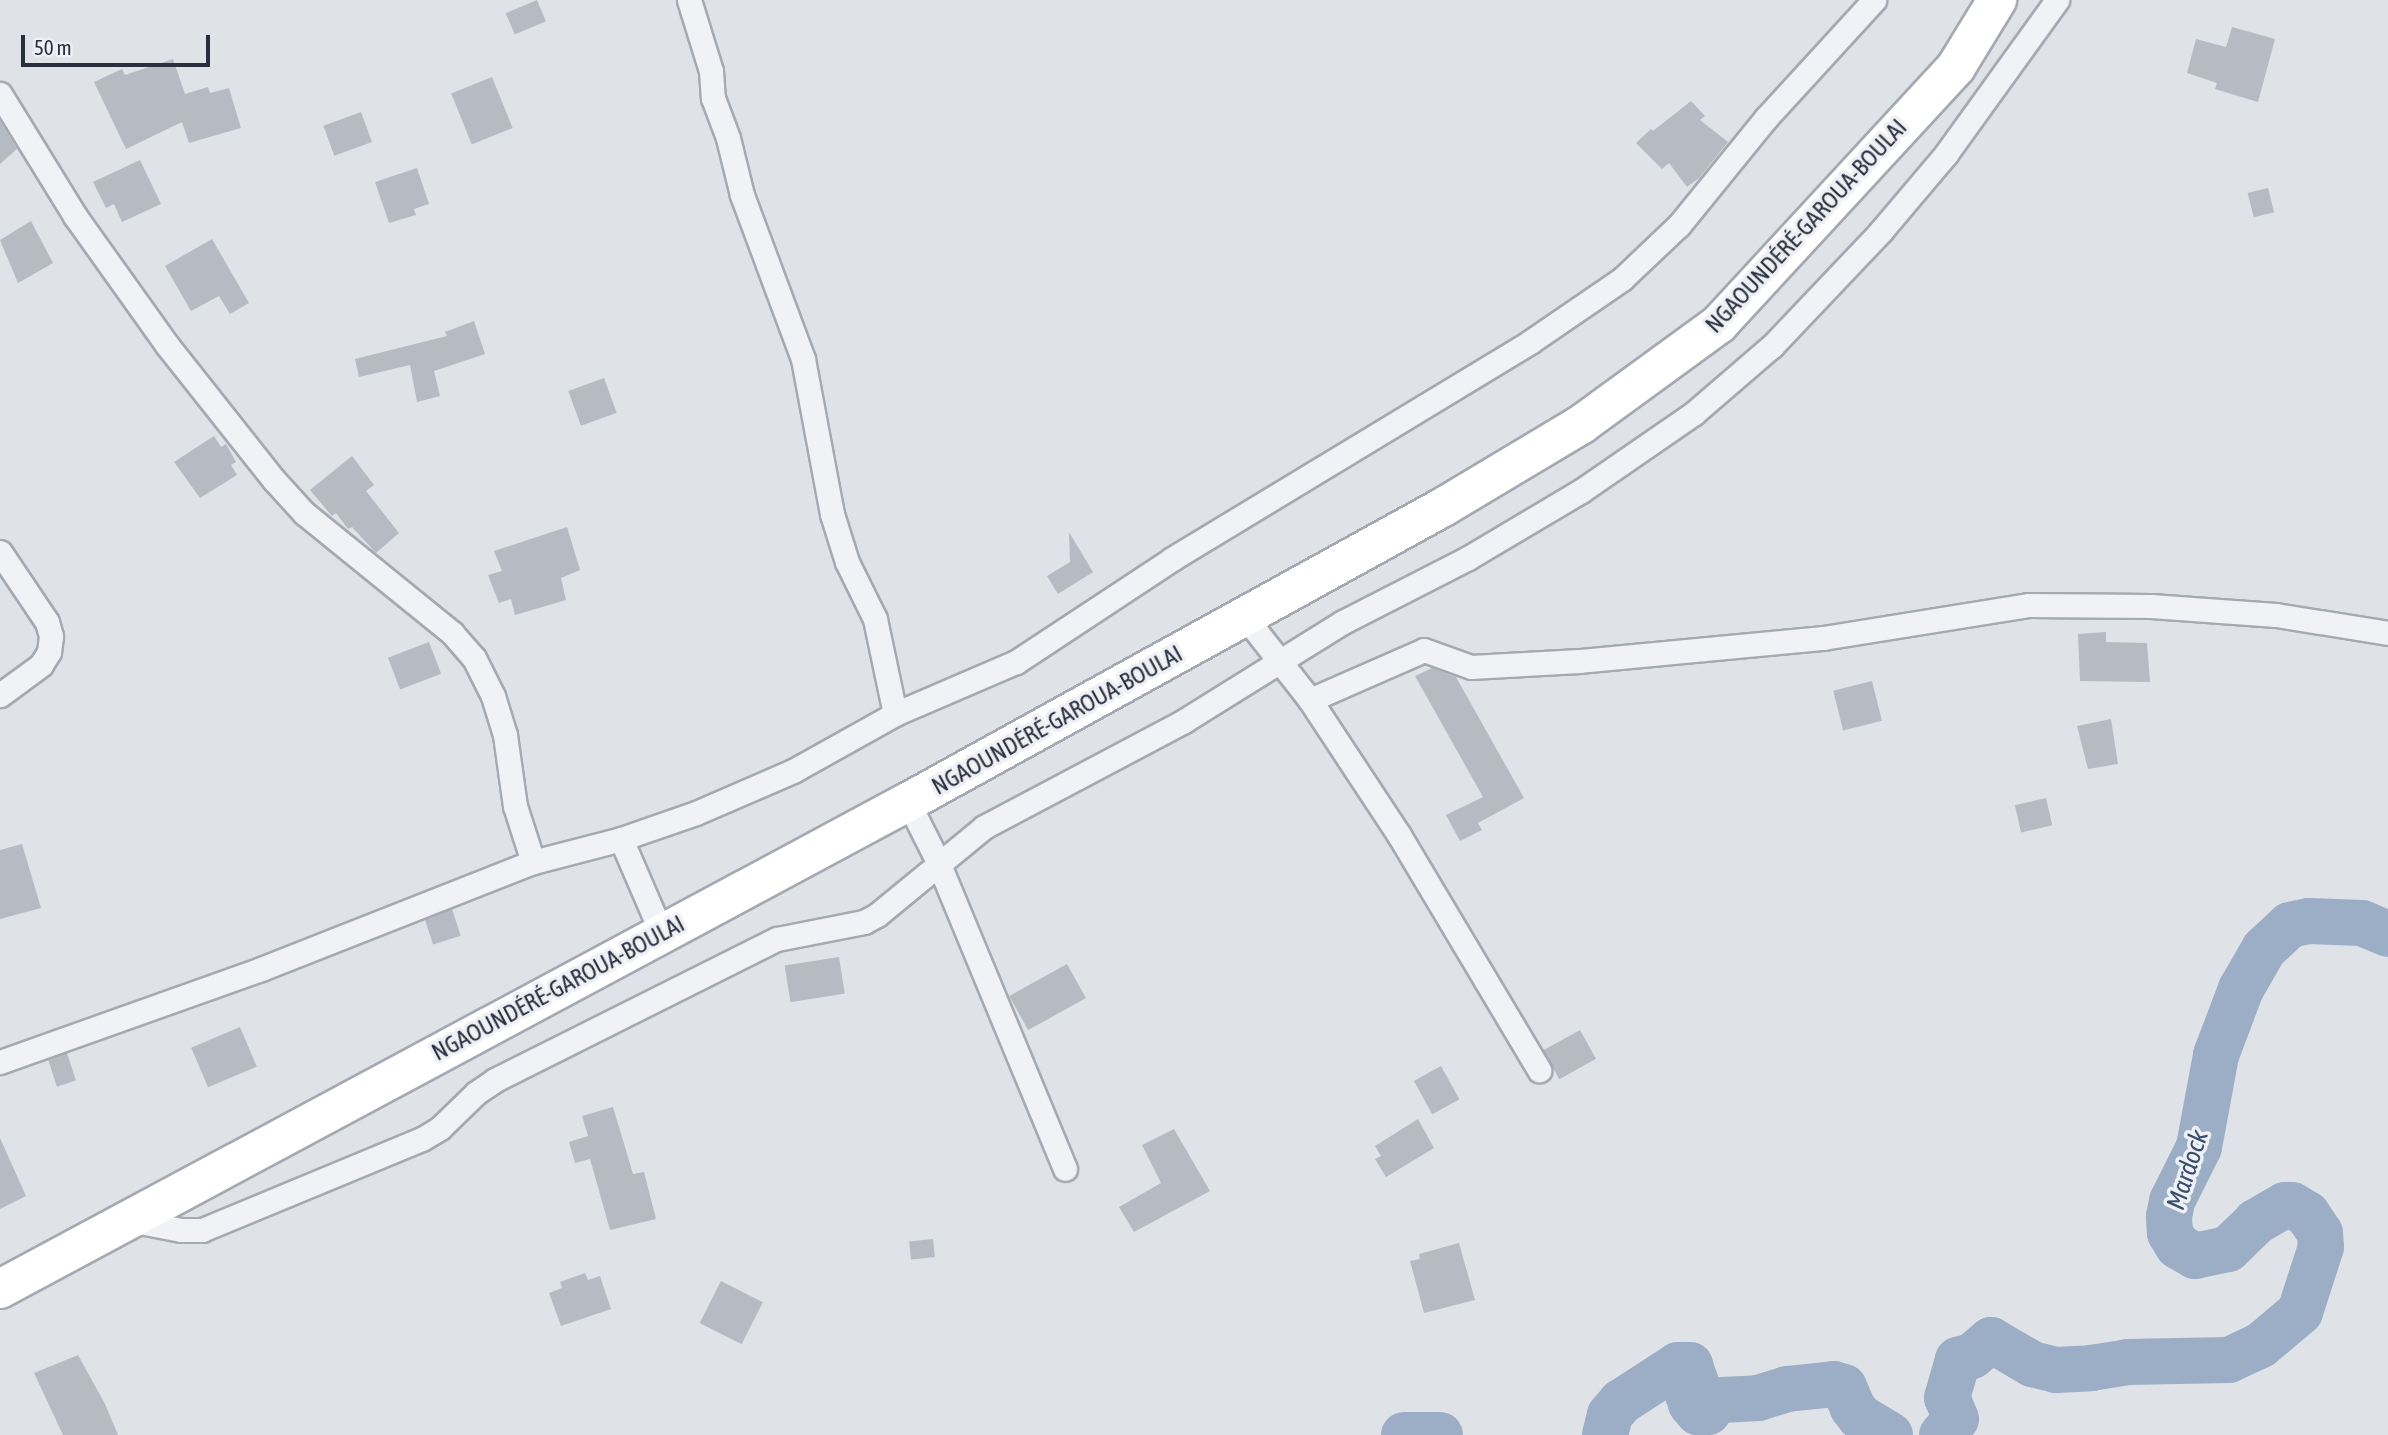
<!DOCTYPE html>
<html>
<head>
<meta charset="utf-8">
<style>
	body { margin:0 }
	#map { position:relative; width:2388px; height:1435px; overflow:hidden; background:#dfe2e7; font-family:"Asap Condensed",sans-serif }
	div>[style] { position:absolute }
	.river>* { height:46px; margin:-23px; padding:0 23px; transform-origin:23px; border-radius:23px; background:#9caec5 }
	.building>* { inset:0; background:#b6bbc3; transform-origin:0 0 }
	.roads { filter:drop-shadow(2px 0 #a5a9b1) drop-shadow(-2px 0 #a5a9b1) drop-shadow(0 2px #a5a9b1) drop-shadow(0 -2px #a5a9b1) }
	.street>* { height:23px; margin:-11.5px; padding:0 11.5px; transform-origin:11.5px; border-radius:11.5px; background:#f1f2f6 }
	.highway>* { height:38px; margin:-19px; padding:0 19px; transform-origin:19px; border-radius:19px; background:#fff }
	span { translate:-50% -50%; white-space:nowrap; text-align:center; line-height:1.15; -webkit-text-stroke:7px #eef0f5; paint-order:stroke }
	.street-label { font-size:24px; color:#292f3d }
	.water-label { font-size:26px; color:#364d6e; font-style:italic }
	.scale { position:absolute; left:21px; top:35px; width:189px; height:32px; box-sizing:border-box; border:4px solid #292f3d; border-top:0; padding-left:9px; font-size:21px; line-height:24px; white-space:nowrap; color:#292f3d; -webkit-text-stroke:5px #eef0f5; paint-order:stroke }
</style>
</head>
<body>
<div id="map">
	<div class="river">
		<div style="left:1404px;top:1435px;width:36px"></div>
		<div style="left:1605px;top:1435px;width:21px;rotate:-76deg"></div>
		<div style="left:1610px;top:1415px;width:17px;rotate:-50deg"></div>
		<div style="left:1621px;top:1402px;width:68px;rotate:-33deg"></div>
		<div style="left:1678px;top:1365px;width:12px"></div>
		<div style="left:1690px;top:1365px;width:19px;rotate:72deg"></div>
		<div style="left:1696px;top:1383px;width:14px;rotate:126deg"></div>
		<div style="left:1688px;top:1394px;width:10px;rotate:73deg"></div>
		<div style="left:1691px;top:1404px;width:11px;rotate:49deg"></div>
		<div style="left:1698px;top:1412px;width:10px"></div>
		<div style="left:1708px;top:1412px;width:9px;rotate:-54deg"></div>
		<div style="left:1713px;top:1405px;width:10px;rotate:-29deg"></div>
		<div style="left:1722px;top:1400px;width:36px;rotate:-3deg"></div>
		<div style="left:1758px;top:1398px;width:30px;rotate:-17deg"></div>
		<div style="left:1787px;top:1389px;width:47px;rotate:-6.1deg"></div>
		<div style="left:1834px;top:1384px;width:10px;rotate:17deg"></div>
		<div style="left:1844px;top:1387px;width:23px;rotate:67deg"></div>
		<div style="left:1853px;top:1408px;width:11px;rotate:52deg"></div>
		<div style="left:1860px;top:1417px;width:35px;rotate:31deg"></div>
		<div style="left:1942px;top:1435px;width:21px;rotate:-49deg"></div>
		<div style="left:1956px;top:1419px;width:23px;rotate:-113deg"></div>
		<div style="left:1947px;top:1398px;width:40px;rotate:-74deg"></div>
		<div style="left:1958px;top:1360px;width:15px;rotate:-16deg"></div>
		<div style="left:1972px;top:1356px;width:25px;rotate:-40deg"></div>
		<div style="left:1991px;top:1340px;width:48px;rotate:30.3deg"></div>
		<div style="left:2032px;top:1364px;width:25px;rotate:14deg"></div>
		<div style="left:2056px;top:1370px;width:35px;rotate:-3deg"></div>
		<div style="left:2091px;top:1368px;width:36px;rotate:-9deg"></div>
		<div style="left:2127px;top:1362px;width:102px;rotate:-1.1deg"></div>
		<div style="left:2229px;top:1360px;width:35px;rotate:-25deg"></div>
		<div style="left:2261px;top:1345px;width:51px;rotate:-40.2deg"></div>
		<div style="left:2300px;top:1312px;width:68px;rotate:-72.1deg"></div>
		<div style="left:2321px;top:1247px;width:14px;rotate:-94deg"></div>
		<div style="left:2320px;top:1233px;width:23px;rotate:-124deg"></div>
		<div style="left:2307px;top:1214px;width:17px;rotate:-149deg"></div>
		<div style="left:2292px;top:1205px;width:7px;rotate:180deg"></div>
		<div style="left:2285px;top:1205px;width:34px;rotate:150deg"></div>
		<div style="left:2256px;top:1222px;width:39px;rotate:136deg"></div>
		<div style="left:2228px;top:1249px;width:34px;rotate:168deg"></div>
		<div style="left:2195px;top:1256px;width:20px;rotate:-150deg"></div>
		<div style="left:2178px;top:1246px;width:15px;rotate:-122deg"></div>
		<div style="left:2170px;top:1233px;width:16px;rotate:-94deg"></div>
		<div style="left:2169px;top:1217px;width:16px;rotate:-79deg"></div>
		<div style="left:2172px;top:1201px;width:60px;rotate:-63.4deg"></div>
		<div style="left:2199px;top:1147px;width:94px;rotate:-79.5deg"></div>
		<div style="left:2216px;top:1055px;width:71px;rotate:-69.3deg"></div>
		<div style="left:2241px;top:989px;width:46px;rotate:-60.1deg"></div>
		<div style="left:2264px;top:949px;width:35px;rotate:-43deg"></div>
		<div style="left:2290px;top:925px;width:19px;rotate:-12deg"></div>
		<div style="left:2309px;top:921px;width:53px;rotate:2.2deg"></div>
		<div style="left:2362px;top:923px;width:28px;rotate:23deg"></div>
	</div>
	<div class="building">
		<div style="left:537px;top:0;width:23px;height:34px;rotate:67deg"></div>
		<div style="clip-path:polygon(2232px 27px,2275px 39px,2258px 102px,2215px 89px,2217px 83px,2187px 73px,2196px 39px,2226px 47px)"></div>
		<div style="clip-path:polygon(173px 59px,185px 94px,208px 87px,210px 93px,229px 88px,241px 128px,189px 143px,182px 122px,126px 149px,94px 82px,122px 69px,125px 75px)"></div>
		<div style="left:492px;top:77px;width:55px;height:44px;rotate:68deg"></div>
		<div style="clip-path:polygon(1691px 101px,1705px 116px,1700px 120px,1728px 142px,1699px 178px,1687px 187px,1669px 163px,1662px 169px,1636px 143px,1651px 129px,1653px 131px)"></div>
		<div style="left:361px;top:112px;width:32px;height:40px;rotate:70deg"></div>
		<div style="clip-path:polygon(0 121px,17px 149px,0 164px)"></div>
		<div style="clip-path:polygon(140px 160px,161px 204px,122px 222px,114px 204px,106px 208px,93px 182px)"></div>
		<div style="clip-path:polygon(417px 168px,429px 204px,414px 209px,416px 215px,389px 223px,375px 182px)"></div>
		<div style="left:2268px;top:188px;width:25px;height:21px;rotate:76deg"></div>
		<div style="clip-path:polygon(31px 221px,53px 263px,18px 283px,0 240px)"></div>
		<div style="clip-path:polygon(212px 239px,249px 303px,230px 314px,219px 296px,191px 311px,165px 266px)"></div>
		<div style="clip-path:polygon(474px 321px,485px 354px,434px 371px,440px 396px,417px 402px,410px 365px,359px 377px,355px 359px,447px 336px,445px 332px)"></div>
		<div style="left:604px;top:378px;width:37px;height:38px;rotate:70deg"></div>
		<div style="clip-path:polygon(214px 436px,221px 447px,226px 444px,236px 462px,231px 465px,237px 475px,200px 498px,174px 462px)"></div>
		<div style="clip-path:polygon(352px 456px,374px 485px,366px 491px,399px 533px,376px 553px,352px 527px,348px 529px,336px 513px,332px 516px,310px 490px)"></div>
		<div style="clip-path:polygon(567px 527px,580px 570px,561px 578px,566px 600px,515px 615px,511px 599px,499px 603px,488px 575px,502px 571px,494px 551px)"></div>
		<div style="clip-path:polygon(1069px 532px,1093px 572px,1058px 594px,1047px 576px,1070px 562px)"></div>
		<div style="clip-path:polygon(2106px 632px,2106px 642px,2147px 643px,2150px 682px,2080px 681px,2078px 634px)"></div>
		<div style="left:429px;top:642px;width:34px;height:44px;rotate:69deg"></div>
		<div style="clip-path:polygon(1432px 668px,1456px 677px,1524px 798px,1478px 823px,1482px 830px,1460px 841px,1446px 815px,1483px 797px,1415px 676px)"></div>
		<div style="left:1872px;top:681px;width:41px;height:40px;rotate:76deg"></div>
		<div style="clip-path:polygon(2111px 719px,2118px 764px,2088px 769px,2077px 726px)"></div>
		<div style="left:2046px;top:798px;width:28px;height:32px;rotate:77deg"></div>
		<div style="clip-path:polygon(22px 844px,41px 908px,0 919px,0 850px)"></div>
		<div style="left:452px;top:909px;width:28px;height:29px;rotate:72deg"></div>
		<div style="left:839px;top:957px;width:37px;height:55px;rotate:81deg"></div>
		<div style="left:1067px;top:964px;width:39px;height:66px;rotate:61deg"></div>
		<div style="left:240px;top:1027px;width:43px;height:53px;rotate:67deg"></div>
		<div style="left:1580px;top:1030px;width:33px;height:42px;rotate:61deg"></div>
		<div style="left:67px;top:1053px;width:29px;height:20px;rotate:72deg"></div>
		<div style="left:1441px;top:1066px;width:38px;height:31px;rotate:61deg"></div>
		<div style="clip-path:polygon(613px 1107px,633px 1174px,644px 1172px,656px 1219px,610px 1230px,590px 1159px,575px 1163px,569px 1142px,588px 1136px,582px 1116px)"></div>
		<div style="clip-path:polygon(1418px 1119px,1434px 1148px,1386px 1177px,1375px 1159px,1381px 1156px,1375px 1146px)"></div>
		<div style="clip-path:polygon(1174px 1129px,1210px 1191px,1134px 1232px,1119px 1207px,1161px 1183px,1142px 1145px)"></div>
		<div style="clip-path:polygon(0 1138px,26px 1196px,0 1209px)"></div>
		<div style="left:933px;top:1239px;width:18px;height:24px;rotate:84deg"></div>
		<div style="clip-path:polygon(1459px 1243px,1475px 1300px,1424px 1313px,1410px 1261px,1420px 1259px,1419px 1254px)"></div>
		<div style="clip-path:polygon(585px 1273px,588px 1280px,600px 1276px,611px 1309px,561px 1326px,549px 1293px,562px 1288px,560px 1282px)"></div>
		<div style="left:721px;top:1281px;width:47px;height:47px;rotate:27deg"></div>
		<div style="clip-path:polygon(78px 1355px,105px 1404px,118px 1435px,63px 1435px,34px 1373px)"></div>
	</div>
	<div class="roads">
		<div class="street">
			<div style="left:689px;top:0;width:74px;rotate:72.8deg"></div>
			<div style="left:711px;top:71px;width:27px;rotate:86deg"></div>
			<div style="left:713px;top:98px;width:43px;rotate:69.4deg"></div>
			<div style="left:728px;top:138px;width:59px;rotate:76.2deg"></div>
			<div style="left:742px;top:195px;width:175px;rotate:69.6deg"></div>
			<div style="left:803px;top:359px;width:158px;rotate:79.4deg"></div>
			<div style="left:832px;top:514px;width:50px;rotate:72.6deg"></div>
			<div style="left:847px;top:562px;width:64px;rotate:63.8deg"></div>
			<div style="left:875px;top:619px;width:97px;rotate:78.1deg"></div>
			<div style="left:0;top:94px;width:143px;rotate:58.4deg"></div>
			<div style="left:75px;top:216px;width:158px;rotate:54.5deg"></div>
			<div style="left:167px;top:345px;width:172px;rotate:51.6deg"></div>
			<div style="left:274px;top:480px;width:45px;rotate:47.7deg"></div>
			<div style="left:304px;top:513px;width:191px;rotate:39deg"></div>
			<div style="left:452px;top:633px;width:33px;rotate:49deg"></div>
			<div style="left:474px;top:658px;width:42px;rotate:63.4deg"></div>
			<div style="left:493px;top:696px;width:41px;rotate:72.9deg"></div>
			<div style="left:505px;top:735px;width:72px;rotate:82deg"></div>
			<div style="left:515px;top:806px;width:59px;rotate:72.2deg"></div>
			<div style="left:0;top:552px;width:84px;rotate:56.1deg"></div>
			<div style="left:47px;top:622px;width:15px;rotate:74deg"></div>
			<div style="left:51px;top:636px;width:16px;rotate:97deg"></div>
			<div style="left:49px;top:652px;width:15px;rotate:122deg"></div>
			<div style="left:41px;top:665px;width:51px;rotate:143.8deg"></div>
			<div style="left:1245px;top:617px;width:105px;rotate:51.9deg"></div>
			<div style="left:1310px;top:700px;width:124px;rotate:-23.7deg"></div>
			<div style="left:1424px;top:650px;width:50px;rotate:19.9deg"></div>
			<div style="left:1471px;top:667px;width:108px;rotate:-3.2deg"></div>
			<div style="left:1579px;top:661px;width:245px;rotate:-5.4deg"></div>
			<div style="left:1823px;top:638px;width:209px;rotate:-9.1deg"></div>
			<div style="left:2029px;top:605px;width:122px;rotate:0.5deg"></div>
			<div style="left:2151px;top:606px;width:125px;rotate:4.1deg"></div>
			<div style="left:2276px;top:615px;width:113px;rotate:9.1deg"></div>
			<div style="left:1310px;top:700px;width:162px;rotate:56.6deg"></div>
			<div style="left:1399px;top:835px;width:274px;rotate:59.2deg"></div>
			<div style="left:908px;top:802px;width:67px;rotate:63.4deg"></div>
			<div style="left:938px;top:862px;width:332px;rotate:67.5deg"></div>
			<div style="left:621px;top:839px;width:101px;rotate:66.7deg"></div>
			<div style="left:0;top:1062px;width:277px;rotate:-19.6deg"></div>
			<div style="left:261px;top:969px;width:292px;rotate:-21.5deg"></div>
			<div style="left:533px;top:862px;width:91px;rotate:-14.6deg"></div>
			<div style="left:621px;top:839px;width:79px;rotate:-19.1deg"></div>
			<div style="left:696px;top:813px;width:106px;rotate:-23.4deg"></div>
			<div style="left:793px;top:771px;width:117px;rotate:-29.2deg"></div>
			<div style="left:895px;top:714px;width:132px;rotate:-23.3deg"></div>
			<div style="left:1016px;top:662px;width:187px;rotate:-33.4deg"></div>
			<div style="left:1172px;top:559px;width:419px;rotate:-31.2deg"></div>
			<div style="left:1530px;top:342px;width:112px;rotate:-34.4deg"></div>
			<div style="left:1622px;top:279px;width:79px;rotate:-43.5deg"></div>
			<div style="left:1679px;top:225px;width:138px;rotate:-50.9deg"></div>
			<div style="left:1766px;top:118px;width:160px;rotate:-47.5deg"></div>
			<div style="left:129px;top:1220px;width:53px;rotate:10.9deg"></div>
			<div style="left:181px;top:1230px;width:21px"></div>
			<div style="left:202px;top:1230px;width:238px;rotate:-22.5deg"></div>
			<div style="left:422px;top:1139px;width:21px;rotate:-31deg"></div>
			<div style="left:440px;top:1128px;width:50px;rotate:-44.2deg"></div>
			<div style="left:476px;top:1093px;width:23px;rotate:-34deg"></div>
			<div style="left:495px;top:1080px;width:315px;rotate:-26.6deg"></div>
			<div style="left:777px;top:939px;width:89px;rotate:-11.1deg"></div>
			<div style="left:864px;top:922px;width:15px;rotate:-28deg"></div>
			<div style="left:877px;top:915px;width:139px;rotate:-39.4deg"></div>
			<div style="left:984px;top:827px;width:226px;rotate:-27.9deg"></div>
			<div style="left:1184px;top:721px;width:187px;rotate:-31.9deg"></div>
			<div style="left:1343px;top:622px;width:140px;rotate:-27.1deg"></div>
			<div style="left:1468px;top:558px;width:131px;rotate:-30.7deg"></div>
			<div style="left:1581px;top:491px;width:137px;rotate:-34.6deg"></div>
			<div style="left:1694px;top:413px;width:103px;rotate:-40.7deg"></div>
			<div style="left:1772px;top:346px;width:158px;rotate:-46.5deg"></div>
			<div style="left:1881px;top:231px;width:101px;rotate:-49.8deg"></div>
			<div style="left:1946px;top:154px;width:190px;rotate:-54.2deg"></div>
		</div>
		<div class="highway">
			<div style="left:0;top:1289px;width:1030px;rotate:-28.21deg"></div>
			<div style="left:908px;top:802px;width:613px;rotate:-28.86deg"></div>
			<div style="left:1445px;top:506px;width:160px;rotate:-30.9deg"></div>
			<div style="left:1582px;top:424px;width:170px;rotate:-36.1deg"></div>
			<div style="left:1719px;top:324px;width:350px;rotate:-47.3deg"></div>
			<div style="left:1956px;top:67px;width:79px;rotate:-58.5deg"></div>
		</div>
	</div>
	<div class="street-label">
		<span style="left:1806px;top:226px;rotate:-47deg">NGAOUNDÉRÉ-GAROUA-BOULAI</span>
		<span style="left:1057px;top:720px;rotate:-29deg">NGAOUNDÉRÉ-GAROUA-BOULAI</span>
		<span style="left:558px;top:988px;rotate:-28deg">NGAOUNDÉRÉ-GAROUA-BOULAI</span>
	</div>
	<div class="water-label">
		<span style="left:2188px;top:1170px;rotate:-72deg">Mardock</span>
	</div>
	<div class="scale">50 m</div>
</div>
</body>
</html>
